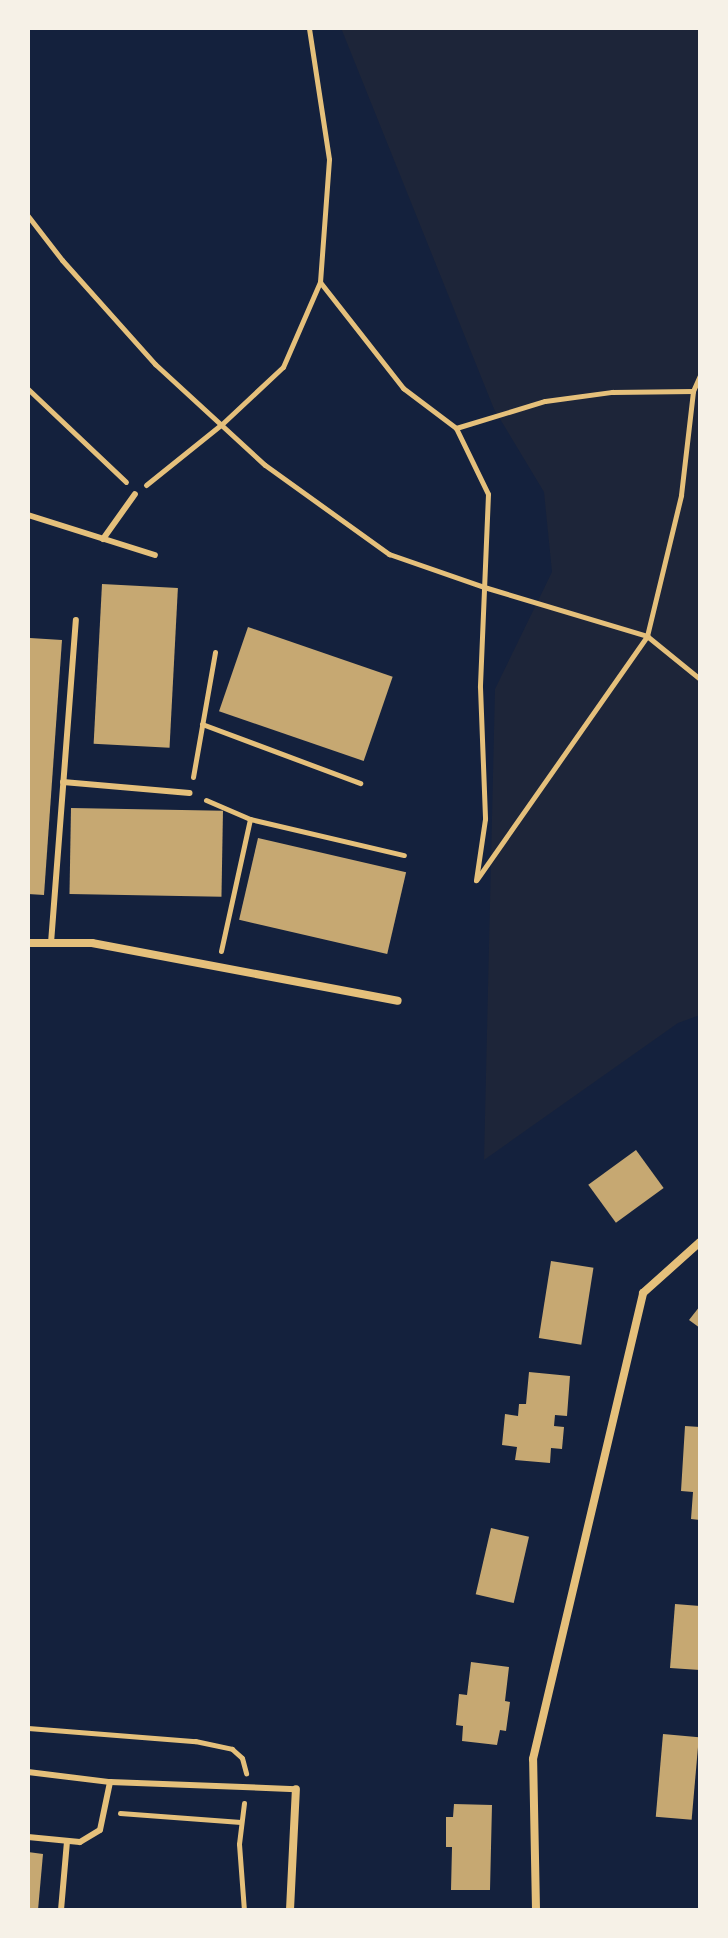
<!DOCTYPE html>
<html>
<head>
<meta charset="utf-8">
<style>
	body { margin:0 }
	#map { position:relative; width:728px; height:1938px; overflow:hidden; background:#14213d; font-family:"Space Grotesk",sans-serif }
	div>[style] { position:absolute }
	.green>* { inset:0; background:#1d2539 }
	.building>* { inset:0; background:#c6a872; transform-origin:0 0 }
	.path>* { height:5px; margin:-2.5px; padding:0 2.5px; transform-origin:2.5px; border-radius:2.5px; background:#e5c07b }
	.service>* { height:6px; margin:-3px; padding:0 3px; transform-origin:3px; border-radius:3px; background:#e5c07b }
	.minor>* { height:8px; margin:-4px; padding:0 4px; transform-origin:4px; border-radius:4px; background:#e5c07b }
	span { translate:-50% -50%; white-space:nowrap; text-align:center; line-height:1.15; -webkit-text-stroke:6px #f6f1e7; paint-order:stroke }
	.frame { position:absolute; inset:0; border:30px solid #f6f1e7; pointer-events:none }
</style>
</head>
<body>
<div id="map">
	<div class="green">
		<div style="clip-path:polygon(341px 28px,700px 28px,700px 1015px,678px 1023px,484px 1160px,495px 689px,552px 572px,544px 492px,494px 409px)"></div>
	</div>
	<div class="building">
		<div style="left:102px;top:584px;width:76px;height:160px;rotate:3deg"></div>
		<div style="left:248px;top:627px;width:153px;height:89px;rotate:19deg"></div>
		<div style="clip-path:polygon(30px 638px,62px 640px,44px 895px,28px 894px)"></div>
		<div style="left:71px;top:808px;width:152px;height:86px;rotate:1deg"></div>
		<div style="left:258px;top:838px;width:152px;height:84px;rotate:13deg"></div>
		<div style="left:636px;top:1150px;width:47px;height:59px;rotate:54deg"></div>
		<div style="left:551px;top:1261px;width:43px;height:78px;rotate:9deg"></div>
		<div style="clip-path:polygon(700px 1306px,700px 1328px,689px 1320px)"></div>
		<div style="clip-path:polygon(529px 1372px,570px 1376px,567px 1416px,555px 1415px,554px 1426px,564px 1427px,562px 1449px,551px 1448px,550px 1463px,515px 1460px,517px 1447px,502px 1445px,505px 1414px,518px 1416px,519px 1404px,526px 1404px)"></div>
		<div style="clip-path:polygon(685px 1426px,700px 1427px,700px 1520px,691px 1519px,693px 1492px,681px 1491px)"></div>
		<div style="left:491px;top:1528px;width:39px;height:68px;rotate:13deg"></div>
		<div style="clip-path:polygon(675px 1604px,700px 1606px,700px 1670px,670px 1668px)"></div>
		<div style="clip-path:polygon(471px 1662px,509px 1667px,505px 1701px,510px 1702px,506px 1731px,500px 1730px,497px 1745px,462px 1741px,463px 1726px,456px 1725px,459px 1694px,467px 1695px)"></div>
		<div style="left:663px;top:1734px;width:36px;height:83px;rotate:5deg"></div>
		<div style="clip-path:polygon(454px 1804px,492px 1805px,490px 1890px,451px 1890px,452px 1847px,446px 1847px,446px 1817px,453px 1817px)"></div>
		<div style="clip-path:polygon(28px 1852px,43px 1854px,38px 1910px,28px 1910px)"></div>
	</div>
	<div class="path">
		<div style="left:28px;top:216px;width:56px;rotate:52.3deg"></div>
		<div style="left:62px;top:260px;width:140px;rotate:48.2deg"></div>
		<div style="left:155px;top:364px;width:149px;rotate:42.6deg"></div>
		<div style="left:265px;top:465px;width:153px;rotate:35.7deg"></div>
		<div style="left:389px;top:554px;width:101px;rotate:19.2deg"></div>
		<div style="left:484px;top:587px;width:170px;rotate:16.7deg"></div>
		<div style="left:647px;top:636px;width:68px;rotate:39.1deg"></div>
		<div style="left:320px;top:282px;width:135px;rotate:51.9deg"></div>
		<div style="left:403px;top:388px;width:66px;rotate:37deg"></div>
		<div style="left:456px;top:428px;width:73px;rotate:64.1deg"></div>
		<div style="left:488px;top:494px;width:193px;rotate:92.4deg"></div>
		<div style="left:480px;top:687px;width:132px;rotate:87.8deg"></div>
		<div style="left:485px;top:819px;width:62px;rotate:98.4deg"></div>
		<div style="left:28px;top:389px;width:135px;rotate:43.5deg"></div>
		<div style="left:456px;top:428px;width:93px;rotate:-16.9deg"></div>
		<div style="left:545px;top:401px;width:68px;rotate:-7.7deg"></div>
		<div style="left:612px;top:392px;width:81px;rotate:-0.7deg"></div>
		<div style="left:146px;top:485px;width:97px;rotate:-38.8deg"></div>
		<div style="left:222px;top:424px;width:83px;rotate:-43.1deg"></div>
		<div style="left:283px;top:367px;width:93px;rotate:-66.5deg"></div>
		<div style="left:320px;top:282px;width:123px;rotate:-85.8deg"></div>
		<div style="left:329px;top:159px;width:133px;rotate:-98.7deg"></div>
		<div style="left:202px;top:724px;width:169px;rotate:20.5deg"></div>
		<div style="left:193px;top:777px;width:127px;rotate:-80deg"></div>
		<div style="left:206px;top:800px;width:48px;rotate:23.4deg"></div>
		<div style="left:250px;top:819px;width:158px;rotate:13.2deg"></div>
		<div style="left:477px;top:879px;width:297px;rotate:-55deg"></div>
		<div style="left:647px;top:636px;width:145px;rotate:-76.4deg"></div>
		<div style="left:681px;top:495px;width:105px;rotate:-83.4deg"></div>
		<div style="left:693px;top:391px;width:17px;rotate:-66deg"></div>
		<div style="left:221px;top:951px;width:135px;rotate:-77.6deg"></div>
		<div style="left:28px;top:1728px;width:168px;rotate:4.5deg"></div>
		<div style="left:195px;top:1741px;width:38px;rotate:12deg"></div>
		<div style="left:232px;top:1749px;width:13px;rotate:42deg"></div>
		<div style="left:242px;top:1758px;width:16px;rotate:75deg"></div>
		<div style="left:244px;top:1803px;width:41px;rotate:97deg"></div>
		<div style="left:239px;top:1844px;width:66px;rotate:85.7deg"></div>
		<div style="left:120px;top:1813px;width:121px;rotate:4.3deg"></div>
	</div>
	<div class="service">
		<div style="left:28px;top:515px;width:133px;rotate:17.5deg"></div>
		<div style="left:103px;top:539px;width:55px;rotate:-54.6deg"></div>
		<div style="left:63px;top:782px;width:127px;rotate:5deg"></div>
		<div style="left:51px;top:943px;width:324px;rotate:-85.6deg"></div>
		<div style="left:28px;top:1772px;width:83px;rotate:7deg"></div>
		<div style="left:110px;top:1782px;width:186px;rotate:2.2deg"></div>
		<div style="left:28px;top:1837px;width:52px;rotate:5.5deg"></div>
		<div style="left:80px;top:1842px;width:23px;rotate:-31deg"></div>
		<div style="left:100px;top:1830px;width:49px;rotate:-78.2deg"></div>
		<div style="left:61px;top:1910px;width:69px;rotate:-85deg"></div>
	</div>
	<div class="minor">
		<div style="left:28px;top:943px;width:64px"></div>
		<div style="left:92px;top:943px;width:311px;rotate:10.7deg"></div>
		<div style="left:290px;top:1910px;width:121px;rotate:-87.2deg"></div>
		<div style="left:536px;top:1910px;width:151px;rotate:-91.1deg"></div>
		<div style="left:533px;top:1759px;width:479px;rotate:-76.7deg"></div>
		<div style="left:643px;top:1293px;width:76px;rotate:-41.8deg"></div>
	</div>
	<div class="frame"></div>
</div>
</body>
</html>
